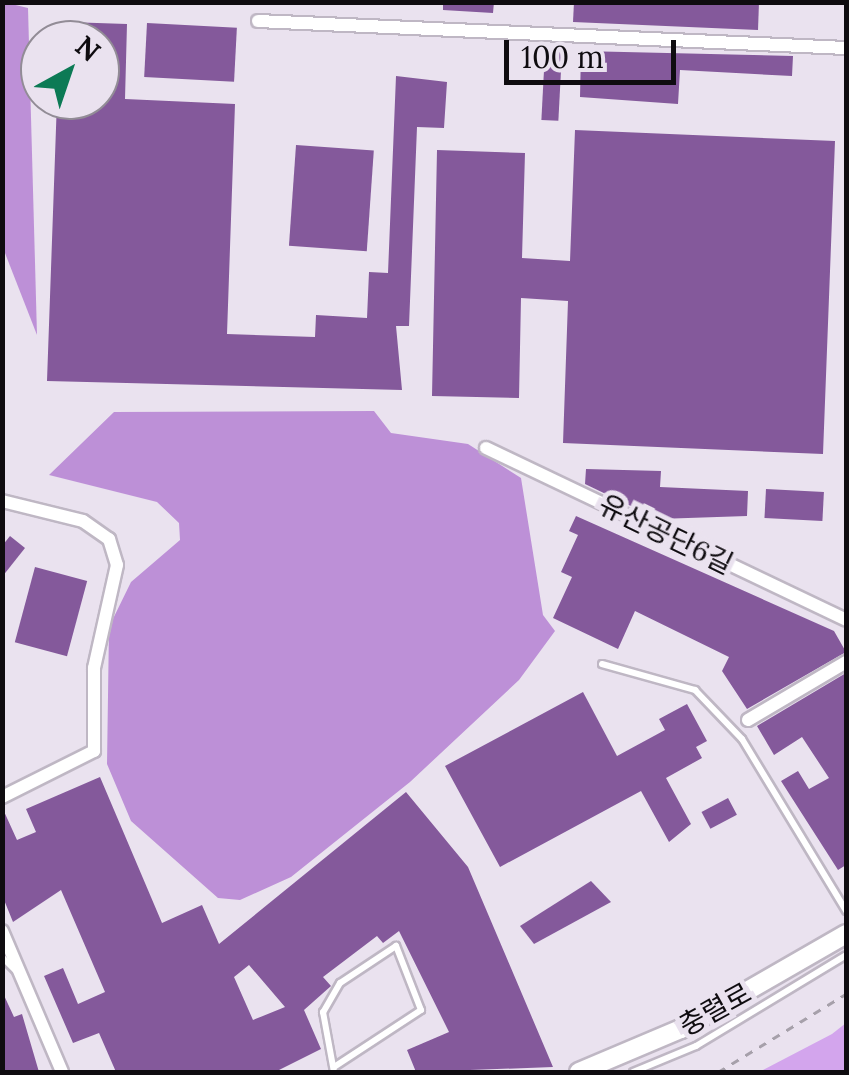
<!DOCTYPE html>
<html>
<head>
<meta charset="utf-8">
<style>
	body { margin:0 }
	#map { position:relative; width:849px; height:1075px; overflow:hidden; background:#eae2ef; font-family:Lora,"Noto Sans KR",serif }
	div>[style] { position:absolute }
	.forest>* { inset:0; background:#bd90d7 }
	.water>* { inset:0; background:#d3a5ed }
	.building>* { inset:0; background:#84599b; transform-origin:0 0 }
	.path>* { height:2.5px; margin-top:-1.25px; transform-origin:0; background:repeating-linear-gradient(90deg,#a6a0aa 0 8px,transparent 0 16px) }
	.roads { filter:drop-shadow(2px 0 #bfb7c4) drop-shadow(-2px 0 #bfb7c4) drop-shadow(0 2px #bfb7c4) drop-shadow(0 -2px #bfb7c4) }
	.service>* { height:6px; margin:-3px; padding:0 3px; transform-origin:3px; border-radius:3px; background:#fff }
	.minor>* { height:12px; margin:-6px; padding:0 6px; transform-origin:6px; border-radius:6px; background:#fff }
	.secondary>* { height:18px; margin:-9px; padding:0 9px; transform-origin:9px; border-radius:9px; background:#fff }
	span { translate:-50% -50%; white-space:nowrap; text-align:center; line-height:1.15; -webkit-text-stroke:10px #eae2ef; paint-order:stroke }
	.street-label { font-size:28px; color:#0f0c10 }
	.frame { position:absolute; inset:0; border:5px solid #0f0c10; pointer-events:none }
	.north { position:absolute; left:20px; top:20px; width:100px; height:100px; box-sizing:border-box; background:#eae2ef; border:2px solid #928c96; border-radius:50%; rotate:40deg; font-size:28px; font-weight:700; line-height:40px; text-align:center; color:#0f0c10 }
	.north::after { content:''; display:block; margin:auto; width:35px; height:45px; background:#0c7a55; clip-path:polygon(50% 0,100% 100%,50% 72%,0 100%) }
	.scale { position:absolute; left:504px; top:40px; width:172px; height:45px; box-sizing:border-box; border:5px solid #0f0c10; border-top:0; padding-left:12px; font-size:30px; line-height:35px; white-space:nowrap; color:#0f0c10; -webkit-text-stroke:8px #eae2ef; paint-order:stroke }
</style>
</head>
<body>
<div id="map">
	<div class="forest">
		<div style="clip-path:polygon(3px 2px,28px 8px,37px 335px,3px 248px)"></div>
		<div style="clip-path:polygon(374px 411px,391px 433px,468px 444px,521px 478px,543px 615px,555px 631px,519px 680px,410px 782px,291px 877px,240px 900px,218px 898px,131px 821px,107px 764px,109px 627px,131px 582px,180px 540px,179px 523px,157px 502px,49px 475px,114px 412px)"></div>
	</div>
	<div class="water">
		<div style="clip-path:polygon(846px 1023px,846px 1072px,759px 1072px,832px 1034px)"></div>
	</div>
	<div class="building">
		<div style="clip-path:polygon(443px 2px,494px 2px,493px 13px,443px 10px)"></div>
		<div style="clip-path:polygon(574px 2px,759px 2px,758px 30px,573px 22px)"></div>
		<div style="clip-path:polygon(67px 22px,127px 24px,125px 99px,235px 104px,227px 334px,315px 337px,316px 315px,367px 318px,369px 272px,388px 273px,396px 76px,447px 82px,444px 128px,417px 127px,409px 326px,396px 326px,402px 390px,47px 381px,57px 100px,100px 100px,100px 40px,66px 40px)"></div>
		<div style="left:147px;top:23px;width:90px;height:54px;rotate:3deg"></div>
		<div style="left:545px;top:51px;width:17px;height:69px;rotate:3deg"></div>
		<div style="clip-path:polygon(581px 51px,793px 56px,792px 76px,680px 70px,678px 104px,580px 97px)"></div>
		<div style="clip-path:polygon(575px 130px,835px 141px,823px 454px,563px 443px,568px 301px,521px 298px,519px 398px,432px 396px,437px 150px,525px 153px,522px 258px,570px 261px)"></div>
		<div style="left:296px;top:145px;width:78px;height:101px;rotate:4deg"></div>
		<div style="clip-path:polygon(586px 469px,661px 471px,660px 487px,748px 491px,747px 516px,658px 519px,585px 484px)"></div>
		<div style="left:766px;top:489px;width:58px;height:29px;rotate:3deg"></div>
		<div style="clip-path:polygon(576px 516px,834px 631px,846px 652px,747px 709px,722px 671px,729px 657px,635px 611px,618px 649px,553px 618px,572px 577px,561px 572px,578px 535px,569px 531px)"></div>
		<div style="clip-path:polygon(10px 536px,25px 548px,2px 577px,2px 546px)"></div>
		<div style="left:35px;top:567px;width:54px;height:78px;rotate:15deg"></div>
		<div style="clip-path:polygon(846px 673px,846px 865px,838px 870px,781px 781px,798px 771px,809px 789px,829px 778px,802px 737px,774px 755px,757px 726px)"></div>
		<div style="clip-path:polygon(583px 692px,617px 756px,665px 730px,659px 719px,687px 704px,707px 741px,696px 747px,702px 758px,666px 778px,691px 824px,669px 842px,641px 791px,500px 867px,445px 766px)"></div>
		<div style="clip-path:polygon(evenodd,100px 777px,162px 923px,202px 905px,219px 944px,406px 792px,468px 867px,553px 1067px,416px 1072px,407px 1050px,449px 1032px,399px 931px,383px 943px,377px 936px,323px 977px,331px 986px,304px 1010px,321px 1049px,275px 1072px,116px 1072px,99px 1033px,73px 1043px,44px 976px,63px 968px,78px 1004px,105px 992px,61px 890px,13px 922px,2px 895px,2px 807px,17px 840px,36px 832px,26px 809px,100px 777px,249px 965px,285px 1007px,253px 1020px,234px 977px,249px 965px)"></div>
		<div style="left:728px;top:798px;width:19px;height:30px;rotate:62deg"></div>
		<div style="clip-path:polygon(591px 881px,611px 902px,534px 944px,520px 926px)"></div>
		<div style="clip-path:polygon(2px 991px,14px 1017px,22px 1014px,39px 1072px,2px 1072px)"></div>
	</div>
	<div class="path">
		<div style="left:718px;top:1072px;width:150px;rotate:-31.4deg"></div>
	</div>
	<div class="roads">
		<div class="service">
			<div style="left:602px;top:664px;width:97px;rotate:15.6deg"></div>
			<div style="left:695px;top:690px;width:68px;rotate:46.2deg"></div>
			<div style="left:742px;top:739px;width:201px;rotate:58.8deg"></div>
			<div style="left:2px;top:957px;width:18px;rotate:45deg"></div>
			<div style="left:334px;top:1067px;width:104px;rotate:-33.2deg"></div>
			<div style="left:421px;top:1010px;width:69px;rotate:-111.3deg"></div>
			<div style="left:396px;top:946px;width:67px;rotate:146.5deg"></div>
			<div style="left:340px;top:983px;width:34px;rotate:120deg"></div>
			<div style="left:323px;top:1012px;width:61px;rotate:79.6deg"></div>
			<div style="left:633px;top:1072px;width:68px;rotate:-22.4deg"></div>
			<div style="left:696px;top:1046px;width:175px;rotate:-31.2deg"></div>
		</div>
		<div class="minor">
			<div style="left:258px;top:21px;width:589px;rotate:2.63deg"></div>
			<div style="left:486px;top:448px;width:399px;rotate:25.5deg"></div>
			<div style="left:2px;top:501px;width:83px;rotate:13.9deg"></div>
			<div style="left:83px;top:521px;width:32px;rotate:35deg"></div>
			<div style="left:109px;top:539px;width:27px;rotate:73deg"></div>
			<div style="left:117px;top:565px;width:106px;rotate:102.6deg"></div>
			<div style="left:94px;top:668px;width:83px;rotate:90deg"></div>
			<div style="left:94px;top:751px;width:103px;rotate:153.4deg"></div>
			<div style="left:748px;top:720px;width:114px;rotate:-30.6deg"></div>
			<div style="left:2px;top:931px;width:153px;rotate:66.9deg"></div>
		</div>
		<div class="secondary">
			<div style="left:579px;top:1072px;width:111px;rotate:-22.9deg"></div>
			<div style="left:681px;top:1029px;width:190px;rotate:-29.9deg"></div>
		</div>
	</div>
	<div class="street-label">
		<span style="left:666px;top:534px;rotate:26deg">유산공단6길</span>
		<span style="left:715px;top:1009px;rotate:-29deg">충렬로</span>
	</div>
	<div class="frame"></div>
	<div class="north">N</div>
	<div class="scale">100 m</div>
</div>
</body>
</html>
